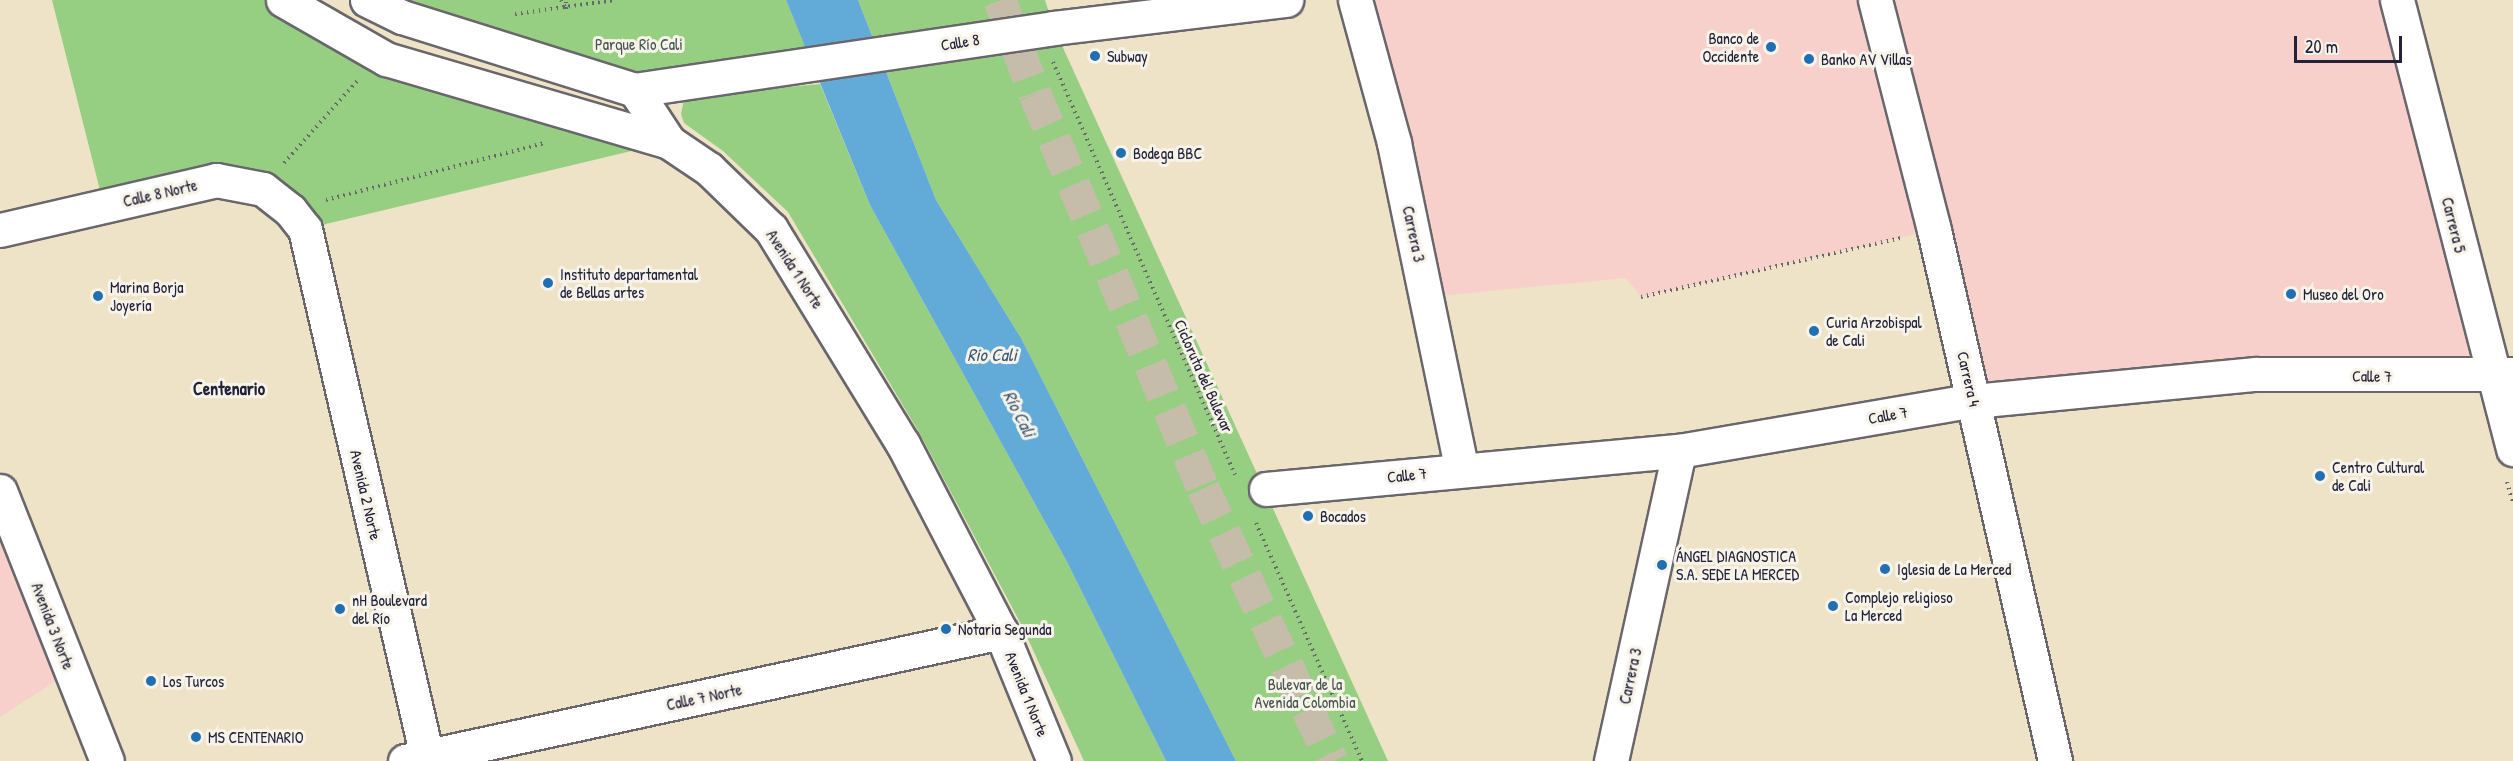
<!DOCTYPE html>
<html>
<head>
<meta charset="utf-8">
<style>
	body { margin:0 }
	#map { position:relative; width:2513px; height:761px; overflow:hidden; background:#eee3c6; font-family:"Patrick Hand",sans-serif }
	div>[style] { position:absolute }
	.built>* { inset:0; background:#f7d0cc }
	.green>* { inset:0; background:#96cf82 }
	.water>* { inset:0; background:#62abd9 }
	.major-tunnel>* { height:33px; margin-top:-16.5px; transform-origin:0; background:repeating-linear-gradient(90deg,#c5bcaa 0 33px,transparent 0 49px) }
	.path>* { height:4px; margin-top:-2px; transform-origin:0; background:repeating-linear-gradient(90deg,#69666c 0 1.5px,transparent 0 6px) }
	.roads { filter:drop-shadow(2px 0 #69666c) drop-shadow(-2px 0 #69666c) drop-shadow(0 2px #69666c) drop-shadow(0 -2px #69666c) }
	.minor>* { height:33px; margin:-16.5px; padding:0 16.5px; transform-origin:16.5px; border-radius:16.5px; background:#fff }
	.major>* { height:33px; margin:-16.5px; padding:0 16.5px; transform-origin:16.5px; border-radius:16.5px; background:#fff }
	.dots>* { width:16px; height:16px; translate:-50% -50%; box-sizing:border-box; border:3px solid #f7f3e8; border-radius:50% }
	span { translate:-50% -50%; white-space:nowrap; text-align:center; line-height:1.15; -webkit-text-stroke:6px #f7f3e8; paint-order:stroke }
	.poi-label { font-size:16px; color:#22223b }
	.right { translate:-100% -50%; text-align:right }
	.left { translate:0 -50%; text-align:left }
	.street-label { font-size:16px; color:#22223b }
	.park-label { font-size:16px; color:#455650 }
	.water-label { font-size:18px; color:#3c597a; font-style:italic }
	.neighbourhood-label { font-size:18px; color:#22223b; font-weight:700 }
	.scale { position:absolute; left:2294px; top:36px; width:108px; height:27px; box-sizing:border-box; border:3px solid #22223b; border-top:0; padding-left:8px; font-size:18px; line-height:21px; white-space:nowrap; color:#22223b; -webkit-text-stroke:4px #f7f3e8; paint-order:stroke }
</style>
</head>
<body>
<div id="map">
	<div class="built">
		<div style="clip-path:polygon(1355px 0,2397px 0,2491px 365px,1974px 400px,1920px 233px,1641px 297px,1626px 278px,1428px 297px)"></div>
		<div style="clip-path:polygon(0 491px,71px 671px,0 717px)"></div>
	</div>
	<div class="green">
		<div style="clip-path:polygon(52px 0,283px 0,300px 11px,669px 142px,305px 229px,263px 189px,104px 206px)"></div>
		<div style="clip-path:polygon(367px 0,786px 0,812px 62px,635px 90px)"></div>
		<div style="clip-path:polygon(858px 0,1045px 0,1054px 28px,1388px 761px,1236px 761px,1021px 338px,936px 200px)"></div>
		<div style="clip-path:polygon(820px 84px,870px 205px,1066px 560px,1166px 761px,1084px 761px,1022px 626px,920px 434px,788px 212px,723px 151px,684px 123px,681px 114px,684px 100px,691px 96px)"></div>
	</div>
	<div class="water">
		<div style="clip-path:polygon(786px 0,858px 0,936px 200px,1021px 338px,1236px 761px,1166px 761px,1066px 560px,870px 205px)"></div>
	</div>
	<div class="major-tunnel">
		<div style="left:1000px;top:0;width:100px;rotate:69.6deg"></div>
		<div style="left:1035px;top:94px;width:428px;rotate:66.9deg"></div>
		<div style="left:1203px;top:488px;width:302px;rotate:64.7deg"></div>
	</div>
	<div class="path">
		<div style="left:561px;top:0;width:10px;rotate:61deg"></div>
		<div style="left:566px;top:9px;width:9px;rotate:-90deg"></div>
		<div style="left:515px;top:14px;width:101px;rotate:-8deg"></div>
		<div style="left:1053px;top:62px;width:451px;rotate:66.2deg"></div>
		<div style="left:284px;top:163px;width:110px;rotate:-48.3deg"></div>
		<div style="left:326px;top:200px;width:226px;rotate:-14.6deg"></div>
		<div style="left:1641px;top:297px;width:267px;rotate:-12.8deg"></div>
		<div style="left:2507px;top:482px;width:22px;rotate:74deg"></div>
		<div style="left:1256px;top:523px;width:261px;rotate:66deg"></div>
	</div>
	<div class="roads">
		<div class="minor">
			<div style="left:1355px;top:0;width:148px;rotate:74.7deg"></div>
			<div style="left:1394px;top:143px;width:334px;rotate:78.3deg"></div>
			<div style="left:1875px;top:0;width:237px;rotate:75.6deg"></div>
			<div style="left:1934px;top:230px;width:545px;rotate:77.16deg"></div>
			<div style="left:635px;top:90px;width:424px;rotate:-8.4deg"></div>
			<div style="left:1054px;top:28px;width:234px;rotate:-6.9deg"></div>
			<div style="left:1266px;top:489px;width:415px;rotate:-5.3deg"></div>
			<div style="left:1679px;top:451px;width:288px;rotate:-9.8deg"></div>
			<div style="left:1963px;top:402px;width:294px;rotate:-5.5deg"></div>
			<div style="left:2256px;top:374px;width:257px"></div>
			<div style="left:0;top:491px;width:290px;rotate:68.4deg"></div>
			<div style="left:405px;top:761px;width:610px;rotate:-12.21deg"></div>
			<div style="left:1611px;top:761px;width:317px;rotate:-77.6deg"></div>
		</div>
		<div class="major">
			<div style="left:283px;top:0;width:119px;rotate:29.8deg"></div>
			<div style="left:386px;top:59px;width:295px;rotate:16.3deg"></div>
			<div style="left:669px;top:142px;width:48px;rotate:34deg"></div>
			<div style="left:709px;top:169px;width:86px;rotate:44.1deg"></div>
			<div style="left:771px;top:229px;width:252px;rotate:58.5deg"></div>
			<div style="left:903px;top:444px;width:212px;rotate:62.5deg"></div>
			<div style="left:1001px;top:632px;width:139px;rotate:67.7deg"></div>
			<div style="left:367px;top:0;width:39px;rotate:26deg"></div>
			<div style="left:402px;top:17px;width:244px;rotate:17.4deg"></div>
			<div style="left:635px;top:90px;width:62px;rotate:56.8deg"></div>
			<div style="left:2397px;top:0;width:464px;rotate:75.5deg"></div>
			<div style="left:0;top:230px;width:222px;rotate:-13deg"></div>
			<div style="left:216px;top:180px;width:48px;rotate:10.8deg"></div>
			<div style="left:263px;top:189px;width:34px;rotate:38deg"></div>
			<div style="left:290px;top:210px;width:24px;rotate:52deg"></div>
			<div style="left:305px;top:229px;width:546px;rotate:76.98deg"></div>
		</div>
	</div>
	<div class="dots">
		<div style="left:1771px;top:47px;background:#1f6fb2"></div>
		<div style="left:1095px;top:56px;background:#1f6fb2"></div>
		<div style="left:1809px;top:59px;background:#1f6fb2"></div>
		<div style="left:1121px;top:153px;background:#1f6fb2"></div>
		<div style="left:548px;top:283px;background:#1f6fb2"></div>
		<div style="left:2291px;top:294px;background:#1f6fb2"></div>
		<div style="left:98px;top:296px;background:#1f6fb2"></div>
		<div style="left:1814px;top:331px;background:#1f6fb2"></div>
		<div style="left:2320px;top:476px;background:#1f6fb2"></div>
		<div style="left:1308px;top:516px;background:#1f6fb2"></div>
		<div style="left:1662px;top:565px;background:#1f6fb2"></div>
		<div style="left:1885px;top:569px;background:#1f6fb2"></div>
		<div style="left:1833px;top:606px;background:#1f6fb2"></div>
		<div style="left:340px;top:609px;background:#1f6fb2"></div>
		<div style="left:946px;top:629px;background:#1f6fb2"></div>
		<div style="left:151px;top:681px;background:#1f6fb2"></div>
		<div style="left:196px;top:737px;background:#1f6fb2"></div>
	</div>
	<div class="poi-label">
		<span class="right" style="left:1759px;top:47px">Banco de<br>Occidente</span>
		<span class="left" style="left:1107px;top:56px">Subway</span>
		<span class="left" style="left:1821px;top:59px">Banko AV Villas</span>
		<span class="left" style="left:1133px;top:153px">Bodega BBC</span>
		<span class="left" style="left:560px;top:283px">Instituto departamental<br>de Bellas artes</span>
		<span class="left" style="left:110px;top:296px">Marina Borja<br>Joyería</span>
		<span class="left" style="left:2303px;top:294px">Museo del Oro</span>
		<span class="left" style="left:1826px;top:331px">Curia Arzobispal<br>de Cali</span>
		<span class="left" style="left:2332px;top:476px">Centro Cultural<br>de Cali</span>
		<span class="left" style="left:1320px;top:516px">Bocados</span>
		<span class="left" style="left:1676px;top:565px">ÁNGEL DIAGNOSTICA<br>S.A. SEDE LA MERCED</span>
		<span class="left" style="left:1897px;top:569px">Iglesia de La Merced</span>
		<span class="left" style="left:1845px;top:606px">Complejo religioso<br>La Merced</span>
		<span class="left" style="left:352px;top:609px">nH Boulevard<br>del Río</span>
		<span class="left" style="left:958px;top:629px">Notaria Segunda</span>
		<span class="left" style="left:163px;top:681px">Los Turcos</span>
		<span class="left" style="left:208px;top:737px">MS CENTENARIO</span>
	</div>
	<div class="street-label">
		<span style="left:960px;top:42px;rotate:-9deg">Calle 8</span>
		<span style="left:160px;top:193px;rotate:-13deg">Calle 8 Norte</span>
		<span style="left:2454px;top:225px;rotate:76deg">Carrera 5</span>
		<span style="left:1414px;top:234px;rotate:78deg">Carrera 3</span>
		<span style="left:795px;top:269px;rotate:57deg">Avenida 1 Norte</span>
		<span style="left:1204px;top:376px;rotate:66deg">Cicloruta del Bulevar</span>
		<span style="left:2372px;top:376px;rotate:1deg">Calle 7</span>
		<span style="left:1969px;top:379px;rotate:77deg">Carrera 4</span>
		<span style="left:1888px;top:415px;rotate:-10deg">Calle 7</span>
		<span style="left:1407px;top:475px;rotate:-6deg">Calle 7</span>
		<span style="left:366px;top:495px;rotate:77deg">Avenida 2 Norte</span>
		<span style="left:53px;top:626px;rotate:69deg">Avenida 3 Norte</span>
		<span style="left:1630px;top:676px;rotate:-78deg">Carrera 3</span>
		<span style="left:1027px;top:694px;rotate:68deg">Avenida 1 Norte</span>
		<span style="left:704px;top:697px;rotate:-12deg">Calle 7 Norte</span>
	</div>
	<div class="park-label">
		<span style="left:639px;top:44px">Parque Río Cali</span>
		<span style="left:1305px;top:693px">Bulevar de la<br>Avenida Colombia</span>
	</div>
	<div class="water-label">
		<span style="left:992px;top:355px">Rio Cali</span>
		<span style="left:1019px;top:414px;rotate:63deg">Río Cali</span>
	</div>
	<div class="neighbourhood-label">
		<span style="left:229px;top:389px">Centenario</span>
	</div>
	<div class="scale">20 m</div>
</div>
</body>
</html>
